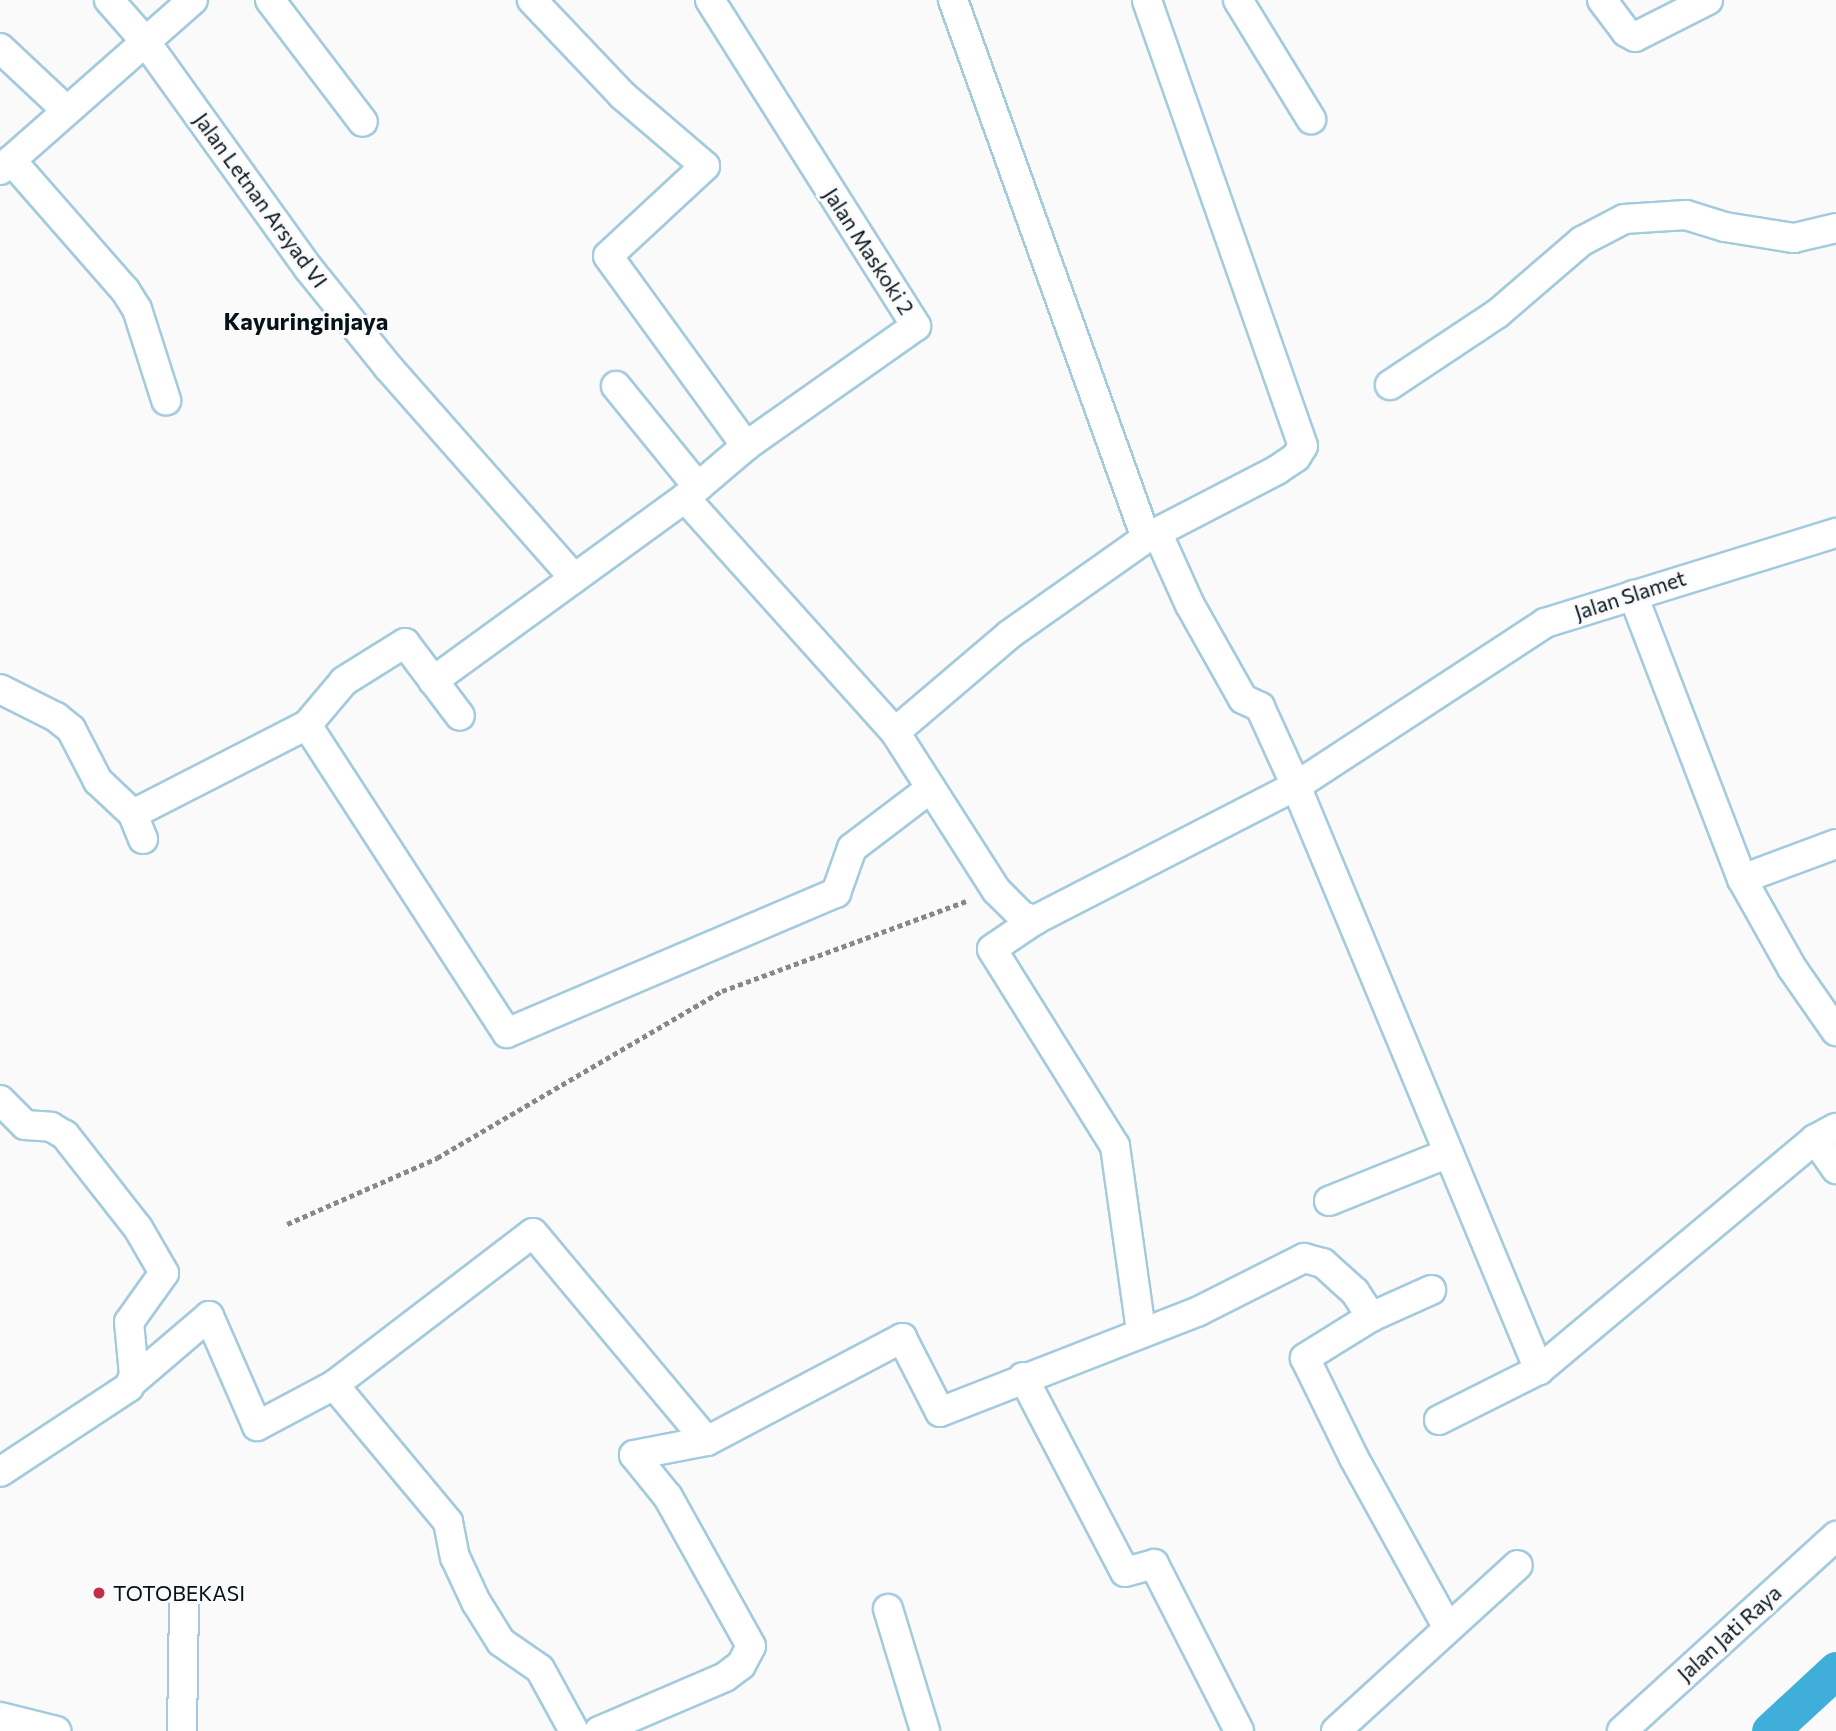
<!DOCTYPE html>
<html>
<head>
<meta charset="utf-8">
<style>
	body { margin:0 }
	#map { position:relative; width:1836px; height:1731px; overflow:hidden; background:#fafafa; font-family:Commissioner,sans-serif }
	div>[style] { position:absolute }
	.canal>* { height:37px; margin:-18.5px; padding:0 18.5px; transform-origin:18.5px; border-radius:18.5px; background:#3faed8 }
	.path>* { height:4.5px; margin-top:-2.25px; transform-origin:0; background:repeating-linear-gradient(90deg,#83898c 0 5px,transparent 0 8.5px) }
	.roads { filter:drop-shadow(2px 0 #a3cbdd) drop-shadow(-2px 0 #a3cbdd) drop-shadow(0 2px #a3cbdd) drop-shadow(0 -2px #a3cbdd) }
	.street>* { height:28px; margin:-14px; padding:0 14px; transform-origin:14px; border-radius:14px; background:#fff }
	.dots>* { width:19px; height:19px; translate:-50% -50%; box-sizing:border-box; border:4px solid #fafafa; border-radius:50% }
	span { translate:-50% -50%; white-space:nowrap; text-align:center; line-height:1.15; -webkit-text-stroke:6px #fafafa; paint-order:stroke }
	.street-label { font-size:21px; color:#051319 }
	.poi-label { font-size:21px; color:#051319 }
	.left { translate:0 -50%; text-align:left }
	.quarter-label { font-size:24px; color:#051319; font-weight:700 }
</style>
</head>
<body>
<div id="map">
	<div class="canal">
		<div style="left:1770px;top:1731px;width:90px;rotate:-42.7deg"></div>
	</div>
	<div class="path">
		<div style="left:287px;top:1224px;width:164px;rotate:-23.7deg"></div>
		<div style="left:437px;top:1158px;width:330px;rotate:-30.4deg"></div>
		<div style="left:722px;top:991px;width:260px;rotate:-20.2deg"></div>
	</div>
	<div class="roads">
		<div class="street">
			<div style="left:109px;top:0;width:55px;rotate:48.7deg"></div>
			<div style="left:145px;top:41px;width:281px;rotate:54.3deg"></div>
			<div style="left:309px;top:269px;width:126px;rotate:51.1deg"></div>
			<div style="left:388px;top:367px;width:281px;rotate:48.6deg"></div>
			<div style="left:270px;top:0;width:153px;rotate:52.7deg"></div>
			<div style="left:532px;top:0;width:131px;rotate:46.5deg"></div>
			<div style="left:622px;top:95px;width:109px;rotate:40.5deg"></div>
			<div style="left:705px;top:166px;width:132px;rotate:137.1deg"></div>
			<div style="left:608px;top:256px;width:235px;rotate:54deg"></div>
			<div style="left:746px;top:446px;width:80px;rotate:139.6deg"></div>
			<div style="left:710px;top:0;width:386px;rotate:57.7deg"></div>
			<div style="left:916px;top:326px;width:208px;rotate:144.8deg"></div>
			<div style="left:953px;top:0;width:572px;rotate:70.27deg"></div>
			<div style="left:1238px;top:0;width:140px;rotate:58.5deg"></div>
			<div style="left:1602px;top:0;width:40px;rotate:53deg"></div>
			<div style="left:1626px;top:32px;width:10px;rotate:29deg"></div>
			<div style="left:1635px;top:37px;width:82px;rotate:-26.9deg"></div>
			<div style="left:0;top:48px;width:91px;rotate:43.2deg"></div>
			<div style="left:11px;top:160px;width:173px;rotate:48.8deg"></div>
			<div style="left:125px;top:290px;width:22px;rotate:58deg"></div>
			<div style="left:137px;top:309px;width:96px;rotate:72.3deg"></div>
			<div style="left:0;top:170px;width:257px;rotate:-41.4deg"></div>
			<div style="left:1390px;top:385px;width:128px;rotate:-33.6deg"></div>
			<div style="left:1497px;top:314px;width:112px;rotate:-40.7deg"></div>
			<div style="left:1582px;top:241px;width:47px;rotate:-27.6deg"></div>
			<div style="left:1624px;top:219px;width:62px;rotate:-3.7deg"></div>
			<div style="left:1686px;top:215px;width:41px;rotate:17.1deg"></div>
			<div style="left:1725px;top:227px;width:70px;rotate:9.1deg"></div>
			<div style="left:1794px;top:238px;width:43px;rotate:-13.4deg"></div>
			<div style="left:616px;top:386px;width:130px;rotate:50.9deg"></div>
			<div style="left:1157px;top:532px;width:80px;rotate:65.7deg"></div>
			<div style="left:1190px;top:605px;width:108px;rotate:60.6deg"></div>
			<div style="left:1243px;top:699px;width:19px;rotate:25deg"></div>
			<div style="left:1260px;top:707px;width:87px;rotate:65.5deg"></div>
			<div style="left:1296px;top:786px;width:633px;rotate:67.41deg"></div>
			<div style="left:1633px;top:595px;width:304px;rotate:69deg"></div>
			<div style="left:1742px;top:879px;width:102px;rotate:60.7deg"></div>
			<div style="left:1792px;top:968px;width:77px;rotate:55.1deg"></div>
			<div style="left:433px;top:681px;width:311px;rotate:-36deg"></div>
			<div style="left:685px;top:498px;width:314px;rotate:48.1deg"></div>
			<div style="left:895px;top:732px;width:188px;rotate:57.4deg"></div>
			<div style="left:996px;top:890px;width:37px;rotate:45deg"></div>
			<div style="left:1022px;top:916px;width:14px;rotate:17deg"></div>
			<div style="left:0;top:689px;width:63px;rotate:26.6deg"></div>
			<div style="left:56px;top:717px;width:19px;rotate:39deg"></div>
			<div style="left:71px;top:729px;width:59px;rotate:62.6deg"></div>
			<div style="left:98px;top:781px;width:48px;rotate:43.3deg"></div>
			<div style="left:307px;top:725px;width:57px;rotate:-49.9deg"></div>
			<div style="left:344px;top:681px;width:72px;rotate:-31.9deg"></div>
			<div style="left:405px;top:643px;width:91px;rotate:53deg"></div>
			<div style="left:895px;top:732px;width:151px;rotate:-40.4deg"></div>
			<div style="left:1010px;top:634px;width:166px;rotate:-35.2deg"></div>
			<div style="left:1146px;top:538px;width:148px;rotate:-27.4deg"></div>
			<div style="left:1277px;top:470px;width:23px;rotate:-34deg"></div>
			<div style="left:1296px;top:457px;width:13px;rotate:-58deg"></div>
			<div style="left:1303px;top:446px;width:472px;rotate:-109.3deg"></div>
			<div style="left:143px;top:839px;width:27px;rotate:-112deg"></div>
			<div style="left:133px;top:814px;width:195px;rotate:-27.1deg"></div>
			<div style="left:307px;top:725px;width:367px;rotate:57deg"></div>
			<div style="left:507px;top:1033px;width:358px;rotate:-23.1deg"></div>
			<div style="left:836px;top:893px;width:48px;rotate:-70.4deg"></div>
			<div style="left:852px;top:848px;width:99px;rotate:-37.2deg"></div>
			<div style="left:1742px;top:879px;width:100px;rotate:-20.4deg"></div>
			<div style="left:0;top:1100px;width:35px;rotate:45deg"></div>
			<div style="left:25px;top:1125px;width:26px;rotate:4deg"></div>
			<div style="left:51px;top:1127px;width:16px;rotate:30deg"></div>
			<div style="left:65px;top:1135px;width:118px;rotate:51.9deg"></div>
			<div style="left:138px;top:1228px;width:52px;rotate:60deg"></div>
			<div style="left:164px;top:1273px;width:60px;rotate:125.5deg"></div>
			<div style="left:129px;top:1322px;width:53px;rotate:84.6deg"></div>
			<div style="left:134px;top:1375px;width:13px;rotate:113deg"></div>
			<div style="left:129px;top:1387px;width:154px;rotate:146.6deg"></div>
			<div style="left:1815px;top:1139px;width:37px;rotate:55deg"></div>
			<div style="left:1329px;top:1201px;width:129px;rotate:-21.8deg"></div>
			<div style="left:1371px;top:1317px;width:66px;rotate:-24.2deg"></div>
			<div style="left:1141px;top:1331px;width:187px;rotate:-98deg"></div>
			<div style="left:1115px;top:1146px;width:232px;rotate:-122deg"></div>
			<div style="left:992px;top:949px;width:52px;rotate:-34deg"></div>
			<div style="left:1035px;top:920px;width:293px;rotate:-27.2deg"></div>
			<div style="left:1296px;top:786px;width:298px;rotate:-33.2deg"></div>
			<div style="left:1545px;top:623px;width:305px;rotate:-17.2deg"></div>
			<div style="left:1023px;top:1377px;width:220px;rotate:62.4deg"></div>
			<div style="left:1125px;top:1572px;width:30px;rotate:-15deg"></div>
			<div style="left:1154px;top:1564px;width:187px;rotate:63deg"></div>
			<div style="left:133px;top:1381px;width:100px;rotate:-40.5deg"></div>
			<div style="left:209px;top:1316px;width:120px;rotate:66.4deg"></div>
			<div style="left:257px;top:1426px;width:87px;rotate:-28deg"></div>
			<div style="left:334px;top:1385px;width:250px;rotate:-37.4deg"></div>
			<div style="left:533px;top:1233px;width:271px;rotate:50.1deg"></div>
			<div style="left:334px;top:1385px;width:178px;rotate:50.2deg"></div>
			<div style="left:448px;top:1522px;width:36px;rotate:79deg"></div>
			<div style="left:455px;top:1557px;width:50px;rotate:65deg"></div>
			<div style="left:476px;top:1602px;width:47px;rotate:58deg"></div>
			<div style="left:501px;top:1642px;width:47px;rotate:34.7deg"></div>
			<div style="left:540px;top:1669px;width:71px;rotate:61.3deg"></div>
			<div style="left:1439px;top:1420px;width:112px;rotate:-26.6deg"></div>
			<div style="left:1539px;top:1370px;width:360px;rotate:-39.9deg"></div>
			<div style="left:1815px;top:1139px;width:24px;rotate:-28deg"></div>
			<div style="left:888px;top:1609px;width:127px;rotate:73.1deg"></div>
			<div style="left:0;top:1717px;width:58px;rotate:14deg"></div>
			<div style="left:182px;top:1731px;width:131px;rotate:-89.1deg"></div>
			<div style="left:599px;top:1731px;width:137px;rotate:-23.2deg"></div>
			<div style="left:725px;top:1677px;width:20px;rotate:-37deg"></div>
			<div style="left:741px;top:1665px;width:21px;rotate:-62deg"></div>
			<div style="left:751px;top:1646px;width:171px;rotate:-119.1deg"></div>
			<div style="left:668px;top:1497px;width:54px;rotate:-129deg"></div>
			<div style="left:634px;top:1455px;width:74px;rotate:-10.9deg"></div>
			<div style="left:707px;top:1441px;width:221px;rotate:-27.8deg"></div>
			<div style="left:902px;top:1338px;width:83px;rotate:62.8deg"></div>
			<div style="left:940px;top:1412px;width:276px;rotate:-21.3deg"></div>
			<div style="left:1197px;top:1312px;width:120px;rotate:-26.8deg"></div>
			<div style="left:1304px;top:1258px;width:20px;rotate:15deg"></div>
			<div style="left:1323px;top:1263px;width:43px;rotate:42.2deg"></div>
			<div style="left:1355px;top:1292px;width:30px;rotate:57deg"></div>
			<div style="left:1371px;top:1317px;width:78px;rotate:148.2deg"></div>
			<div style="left:1305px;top:1358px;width:111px;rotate:63.9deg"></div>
			<div style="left:1354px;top:1458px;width:194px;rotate:61.1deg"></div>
			<div style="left:1336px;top:1731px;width:246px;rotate:-42.4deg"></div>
			<div style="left:1622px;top:1731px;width:290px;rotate:-42.3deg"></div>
		</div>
	</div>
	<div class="dots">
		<div style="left:99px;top:1593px;background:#c02f45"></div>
	</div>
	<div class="street-label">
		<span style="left:261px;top:200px;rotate:54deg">Jalan Letnan Arsyad VI</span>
		<span style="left:869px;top:251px;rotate:57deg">Jalan Maskoki 2</span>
		<span style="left:1630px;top:595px;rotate:-18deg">Jalan Slamet</span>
		<span style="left:1729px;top:1633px;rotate:-42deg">Jalan Jati Raya</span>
	</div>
	<div class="poi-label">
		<span class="left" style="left:113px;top:1593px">TOTOBEKASI</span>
	</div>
	<div class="quarter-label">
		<span style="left:306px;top:321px">Kayuringinjaya</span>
	</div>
</div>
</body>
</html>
